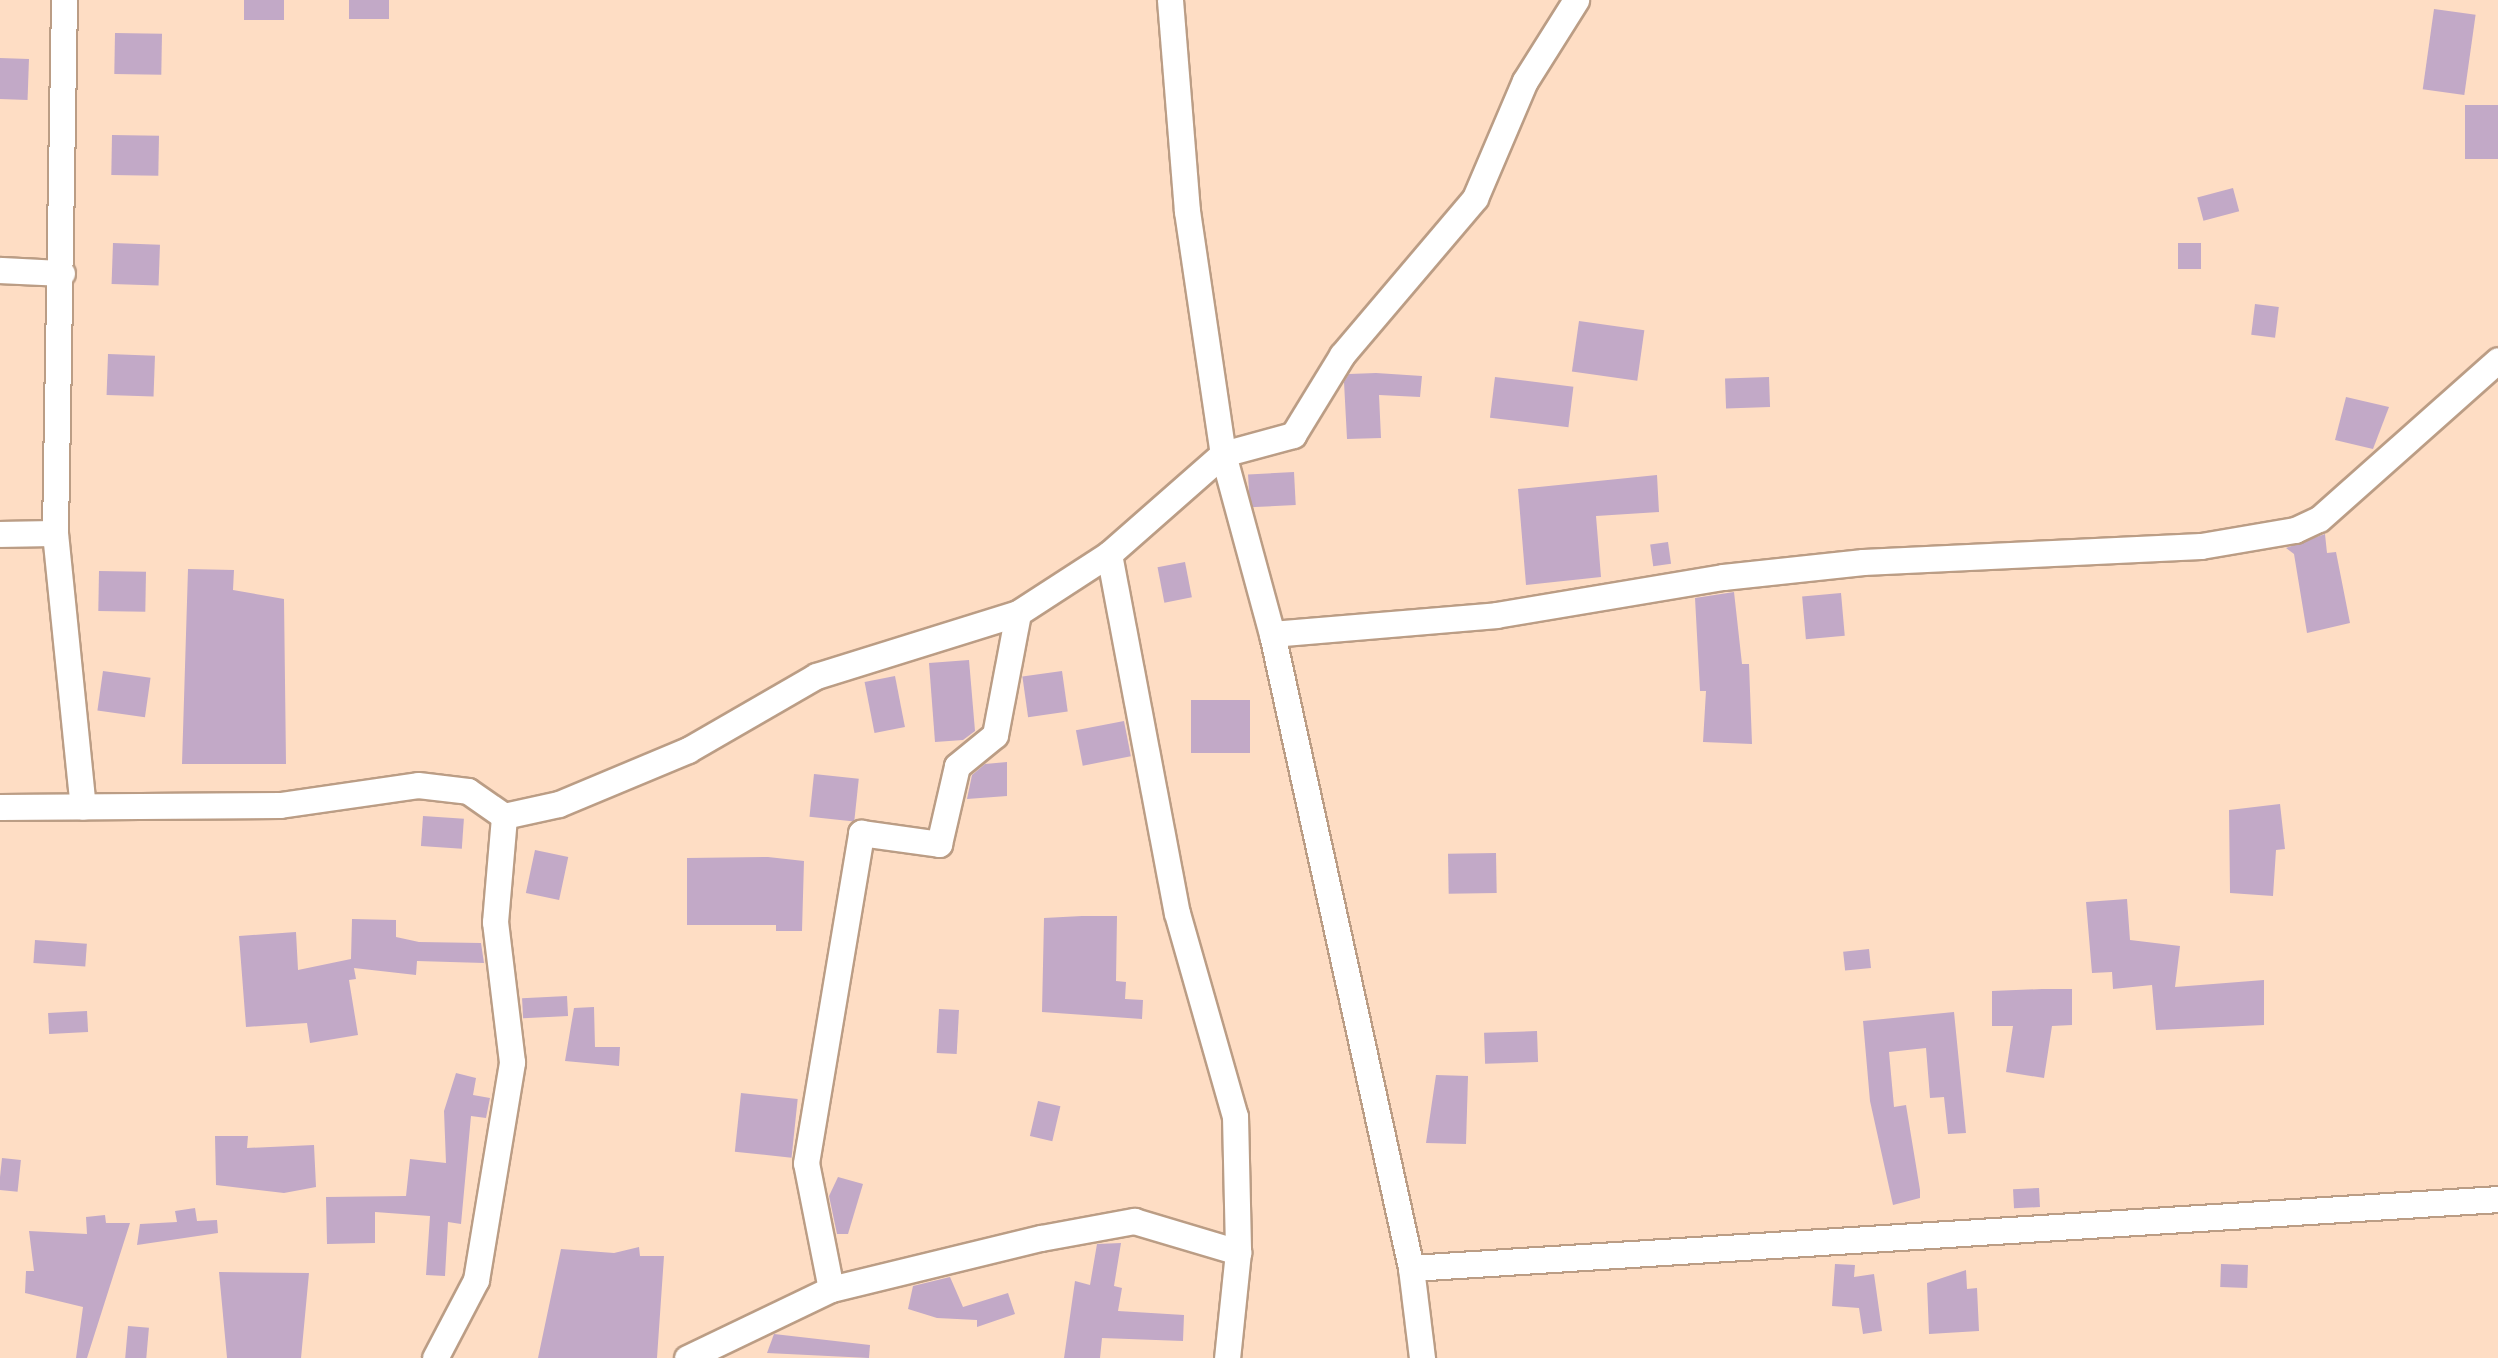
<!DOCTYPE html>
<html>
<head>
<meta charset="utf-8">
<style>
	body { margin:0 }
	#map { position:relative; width:2498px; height:1358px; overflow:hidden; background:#feddc4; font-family:"IBM Plex Serif",serif }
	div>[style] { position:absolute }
	.building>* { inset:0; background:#c2a9c7; transform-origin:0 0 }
	.roads { filter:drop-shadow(2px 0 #bb9d85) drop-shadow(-2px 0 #bb9d85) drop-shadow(0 2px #bb9d85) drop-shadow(0 -2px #bb9d85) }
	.street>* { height:25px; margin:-12.5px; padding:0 12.5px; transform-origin:12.5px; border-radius:12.5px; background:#fff }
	span { translate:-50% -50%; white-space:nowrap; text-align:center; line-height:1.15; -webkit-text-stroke:8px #fcefe5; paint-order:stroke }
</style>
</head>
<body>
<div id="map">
	<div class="building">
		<div style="left:244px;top:0;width:40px;height:20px"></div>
		<div style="left:349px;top:0;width:40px;height:19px"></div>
		<div style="left:2434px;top:9px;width:42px;height:81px;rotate:8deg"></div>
		<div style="left:115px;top:33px;width:47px;height:41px;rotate:1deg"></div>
		<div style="left:0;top:58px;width:29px;height:41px;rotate:2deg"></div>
		<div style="left:2498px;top:105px;width:54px;height:33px;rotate:90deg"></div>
		<div style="left:112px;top:135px;width:47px;height:40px;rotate:1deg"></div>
		<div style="left:2233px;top:188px;width:24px;height:37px;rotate:75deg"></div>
		<div style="left:113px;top:243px;width:47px;height:41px;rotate:2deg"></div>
		<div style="left:2178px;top:243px;width:23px;height:26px"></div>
		<div style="left:2255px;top:304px;width:24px;height:31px;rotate:7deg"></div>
		<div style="left:1579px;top:321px;width:66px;height:51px;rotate:8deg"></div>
		<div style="left:108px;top:354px;width:47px;height:41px;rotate:2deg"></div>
		<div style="clip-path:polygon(1376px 373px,1422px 376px,1420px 397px,1379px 395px,1381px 438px,1347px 439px,1344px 382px,1349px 374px)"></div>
		<div style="left:1495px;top:377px;width:79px;height:41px;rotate:7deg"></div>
		<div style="left:1769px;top:377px;width:30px;height:44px;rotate:88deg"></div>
		<div style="clip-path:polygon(2346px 397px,2389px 407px,2373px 449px,2335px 440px)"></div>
		<div style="left:1294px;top:472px;width:33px;height:46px;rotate:87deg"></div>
		<div style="clip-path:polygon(1657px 475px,1659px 512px,1596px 516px,1601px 577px,1526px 585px,1518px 489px)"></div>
		<div style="clip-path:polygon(2325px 534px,2327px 553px,2336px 552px,2350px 623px,2307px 633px,2294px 554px,2286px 548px)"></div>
		<div style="left:1668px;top:542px;width:22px;height:18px;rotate:82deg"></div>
		<div style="left:1185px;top:562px;width:36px;height:28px;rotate:79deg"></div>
		<div style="clip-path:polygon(188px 569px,234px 570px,233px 590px,284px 599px,286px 764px,182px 764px)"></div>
		<div style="left:99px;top:571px;width:47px;height:40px;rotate:1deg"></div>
		<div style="clip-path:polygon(1734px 592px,1742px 664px,1749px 664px,1752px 744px,1703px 742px,1706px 691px,1700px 691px,1695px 598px)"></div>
		<div style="left:1841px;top:593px;width:43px;height:39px;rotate:85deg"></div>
		<div style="clip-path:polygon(969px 660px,975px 731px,963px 740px,935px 742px,929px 663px)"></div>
		<div style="left:103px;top:671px;width:48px;height:40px;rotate:8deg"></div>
		<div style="left:1062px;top:671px;width:41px;height:40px;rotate:82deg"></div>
		<div style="left:895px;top:676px;width:52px;height:31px;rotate:79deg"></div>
		<div style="left:1250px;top:700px;width:53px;height:59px;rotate:90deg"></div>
		<div style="left:1124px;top:721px;width:36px;height:49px;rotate:79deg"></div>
		<div style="clip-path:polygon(1007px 762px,1007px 796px,967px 799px,972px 775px,985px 764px)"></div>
		<div style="left:814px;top:774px;width:45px;height:43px;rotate:6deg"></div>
		<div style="clip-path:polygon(2280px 804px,2285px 849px,2276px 850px,2273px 896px,2230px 893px,2229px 810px)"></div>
		<div style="left:423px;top:816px;width:41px;height:30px;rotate:4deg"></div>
		<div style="left:535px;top:850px;width:34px;height:44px;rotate:12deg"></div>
		<div style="left:1496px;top:853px;width:40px;height:48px;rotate:89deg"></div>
		<div style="clip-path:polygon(768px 857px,804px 861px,802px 931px,776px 931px,776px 925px,687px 925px,687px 858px)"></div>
		<div style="clip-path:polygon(2127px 899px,2130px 940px,2180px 946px,2175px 987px,2264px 980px,2264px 1025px,2156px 1030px,2152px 985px,2113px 989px,2112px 972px,2092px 973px,2086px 902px)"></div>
		<div style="clip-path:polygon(1082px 916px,1117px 916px,1116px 981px,1126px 982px,1125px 999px,1143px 1000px,1142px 1019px,1042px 1012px,1044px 918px)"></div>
		<div style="clip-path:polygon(352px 919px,396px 920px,396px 937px,419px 942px,481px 943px,484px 963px,417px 961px,416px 975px,354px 968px,356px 979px,349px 980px,358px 1035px,310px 1043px,307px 1023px,246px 1027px,239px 936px,296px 932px,298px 970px,351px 959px)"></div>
		<div style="left:35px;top:940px;width:52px;height:23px;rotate:4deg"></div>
		<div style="left:1869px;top:949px;width:19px;height:26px;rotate:84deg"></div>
		<div style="clip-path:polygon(2042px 989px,2072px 989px,2072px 1025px,2052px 1026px,2044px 1078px,2006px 1072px,2013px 1026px,1992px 1026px,1992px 991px)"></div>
		<div style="left:567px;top:996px;width:20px;height:45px;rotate:87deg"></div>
		<div style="clip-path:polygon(594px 1007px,595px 1047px,620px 1047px,619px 1066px,565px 1061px,574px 1008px)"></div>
		<div style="left:939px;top:1009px;width:20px;height:44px;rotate:3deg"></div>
		<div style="left:87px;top:1011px;width:21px;height:39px;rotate:87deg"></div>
		<div style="clip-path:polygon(1954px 1012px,1966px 1133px,1948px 1134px,1944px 1097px,1930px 1098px,1926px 1048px,1889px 1052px,1894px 1107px,1906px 1105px,1920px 1190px,1920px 1198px,1893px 1205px,1870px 1101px,1863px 1021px)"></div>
		<div style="left:1537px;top:1031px;width:31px;height:53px;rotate:88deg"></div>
		<div style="clip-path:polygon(456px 1073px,476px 1078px,473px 1095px,490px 1098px,486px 1118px,471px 1116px,461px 1224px,448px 1222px,445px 1276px,426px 1275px,430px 1216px,375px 1212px,375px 1243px,327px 1244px,326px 1197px,406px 1196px,410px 1159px,446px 1163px,444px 1111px)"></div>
		<div style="clip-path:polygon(1436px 1075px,1468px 1076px,1466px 1144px,1426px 1143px)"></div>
		<div style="left:741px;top:1093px;width:57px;height:59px;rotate:6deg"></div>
		<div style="left:1038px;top:1101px;width:23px;height:36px;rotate:13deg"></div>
		<div style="clip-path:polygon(215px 1136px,248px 1136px,247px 1148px,314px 1145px,316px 1187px,284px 1193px,216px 1185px)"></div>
		<div style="left:2px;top:1158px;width:19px;height:32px;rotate:6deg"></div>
		<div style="clip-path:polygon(838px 1177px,863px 1184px,848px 1234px,837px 1234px,829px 1196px)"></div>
		<div style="left:2039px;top:1188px;width:19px;height:26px;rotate:87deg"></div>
		<div style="clip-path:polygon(195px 1208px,197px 1221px,217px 1220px,218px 1233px,137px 1245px,140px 1224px,177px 1222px,175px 1211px)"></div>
		<div style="clip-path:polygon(105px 1215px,106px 1223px,130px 1223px,87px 1358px,76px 1358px,83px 1307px,25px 1293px,26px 1271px,34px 1271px,29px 1231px,87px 1234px,86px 1217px)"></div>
		<div style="clip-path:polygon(1121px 1243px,1114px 1286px,1122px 1288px,1118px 1311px,1184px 1315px,1183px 1341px,1102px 1338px,1100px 1358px,1064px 1358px,1075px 1281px,1090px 1285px,1097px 1244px)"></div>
		<div style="clip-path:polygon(639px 1247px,640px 1256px,664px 1256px,657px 1358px,538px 1358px,561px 1249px,614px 1253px)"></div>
		<div style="clip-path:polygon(1835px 1264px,1855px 1265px,1854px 1277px,1874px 1274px,1882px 1331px,1863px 1334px,1859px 1308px,1832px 1306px)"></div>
		<div style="left:2221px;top:1264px;width:27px;height:23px;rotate:2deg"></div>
		<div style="clip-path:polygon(1966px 1270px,1967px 1289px,1977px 1288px,1979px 1331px,1929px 1334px,1927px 1283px)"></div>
		<div style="clip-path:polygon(219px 1272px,309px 1273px,301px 1358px,227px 1358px)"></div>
		<div style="clip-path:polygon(950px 1277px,963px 1307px,1008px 1293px,1015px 1314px,977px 1327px,977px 1320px,937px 1318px,908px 1309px,913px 1286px)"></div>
		<div style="left:128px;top:1326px;width:21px;height:32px;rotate:5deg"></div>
		<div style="clip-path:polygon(774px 1334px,870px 1345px,869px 1358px,767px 1353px)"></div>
	</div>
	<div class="roads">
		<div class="street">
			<div style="left:64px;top:0;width:533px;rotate:90.97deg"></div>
			<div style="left:55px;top:533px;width:275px;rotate:84.2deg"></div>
			<div style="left:1170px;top:0;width:212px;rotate:85.4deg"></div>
			<div style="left:1187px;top:211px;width:246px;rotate:81.6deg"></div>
			<div style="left:1223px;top:454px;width:187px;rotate:74.8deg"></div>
			<div style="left:1272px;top:634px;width:649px;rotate:77.63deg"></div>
			<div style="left:1411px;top:1268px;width:91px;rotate:83deg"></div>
			<div style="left:0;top:270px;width:62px;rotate:2.8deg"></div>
			<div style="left:0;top:534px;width:55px;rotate:-1deg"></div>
			<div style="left:1109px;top:554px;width:365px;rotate:79.3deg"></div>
			<div style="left:1177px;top:913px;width:211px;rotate:74.1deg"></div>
			<div style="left:1235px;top:1116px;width:136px;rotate:88.7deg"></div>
			<div style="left:1238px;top:1252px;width:107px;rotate:95.9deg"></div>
			<div style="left:1272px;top:634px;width:225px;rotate:-4.8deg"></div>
			<div style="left:1496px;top:615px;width:230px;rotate:-9.5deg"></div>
			<div style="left:1723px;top:577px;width:141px;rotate:-6.1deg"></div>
			<div style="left:1863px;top:562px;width:338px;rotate:-2.7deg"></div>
			<div style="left:2201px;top:546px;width:95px;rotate:-9.7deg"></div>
			<div style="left:2295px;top:530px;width:26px;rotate:-25deg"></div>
			<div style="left:2319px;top:519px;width:239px;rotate:-41.6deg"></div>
			<div style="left:0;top:807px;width:280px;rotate:-0.4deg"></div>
			<div style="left:280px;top:805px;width:139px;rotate:-8.2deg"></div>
			<div style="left:418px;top:785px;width:50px;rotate:6.8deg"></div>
			<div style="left:468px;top:791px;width:44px;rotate:34.8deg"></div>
			<div style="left:504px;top:816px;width:56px;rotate:-12.3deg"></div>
			<div style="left:559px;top:804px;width:140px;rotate:-22.7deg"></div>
			<div style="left:688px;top:750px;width:148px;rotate:-30deg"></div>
			<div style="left:816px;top:676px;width:212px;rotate:-17.3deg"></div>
			<div style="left:1018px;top:613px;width:108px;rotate:-33deg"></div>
			<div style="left:1109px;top:554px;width:152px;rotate:-41.3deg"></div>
			<div style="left:1223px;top:454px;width:73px;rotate:-15.2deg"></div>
			<div style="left:1293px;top:435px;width:94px;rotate:-58.5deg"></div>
			<div style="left:1342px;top:355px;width:206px;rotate:-49.7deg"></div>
			<div style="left:1475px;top:198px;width:127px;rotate:-66.9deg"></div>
			<div style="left:1525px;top:81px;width:96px;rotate:-57.8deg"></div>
			<div style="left:1411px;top:1268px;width:1089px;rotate:-3.63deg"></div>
			<div style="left:831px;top:1289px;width:128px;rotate:-101.2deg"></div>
			<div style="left:806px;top:1163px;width:335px;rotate:-80.5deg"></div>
			<div style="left:861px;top:833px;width:79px;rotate:8deg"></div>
			<div style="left:939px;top:844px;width:80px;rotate:-77deg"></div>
			<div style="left:957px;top:766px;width:49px;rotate:-39.2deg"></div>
			<div style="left:995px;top:735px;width:124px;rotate:-79.3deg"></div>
			<div style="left:435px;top:1358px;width:88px;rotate:-62.3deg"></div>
			<div style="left:476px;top:1280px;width:221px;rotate:-80.6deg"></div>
			<div style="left:512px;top:1062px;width:141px;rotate:-96.9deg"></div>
			<div style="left:495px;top:922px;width:106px;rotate:-85.1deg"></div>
			<div style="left:687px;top:1358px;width:160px;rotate:-25.6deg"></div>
			<div style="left:831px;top:1289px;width:216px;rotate:-13.7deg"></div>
			<div style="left:1041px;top:1238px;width:95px;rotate:-10.4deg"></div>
			<div style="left:1134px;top:1221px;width:109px;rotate:16.6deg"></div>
		</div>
	</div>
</div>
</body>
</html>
